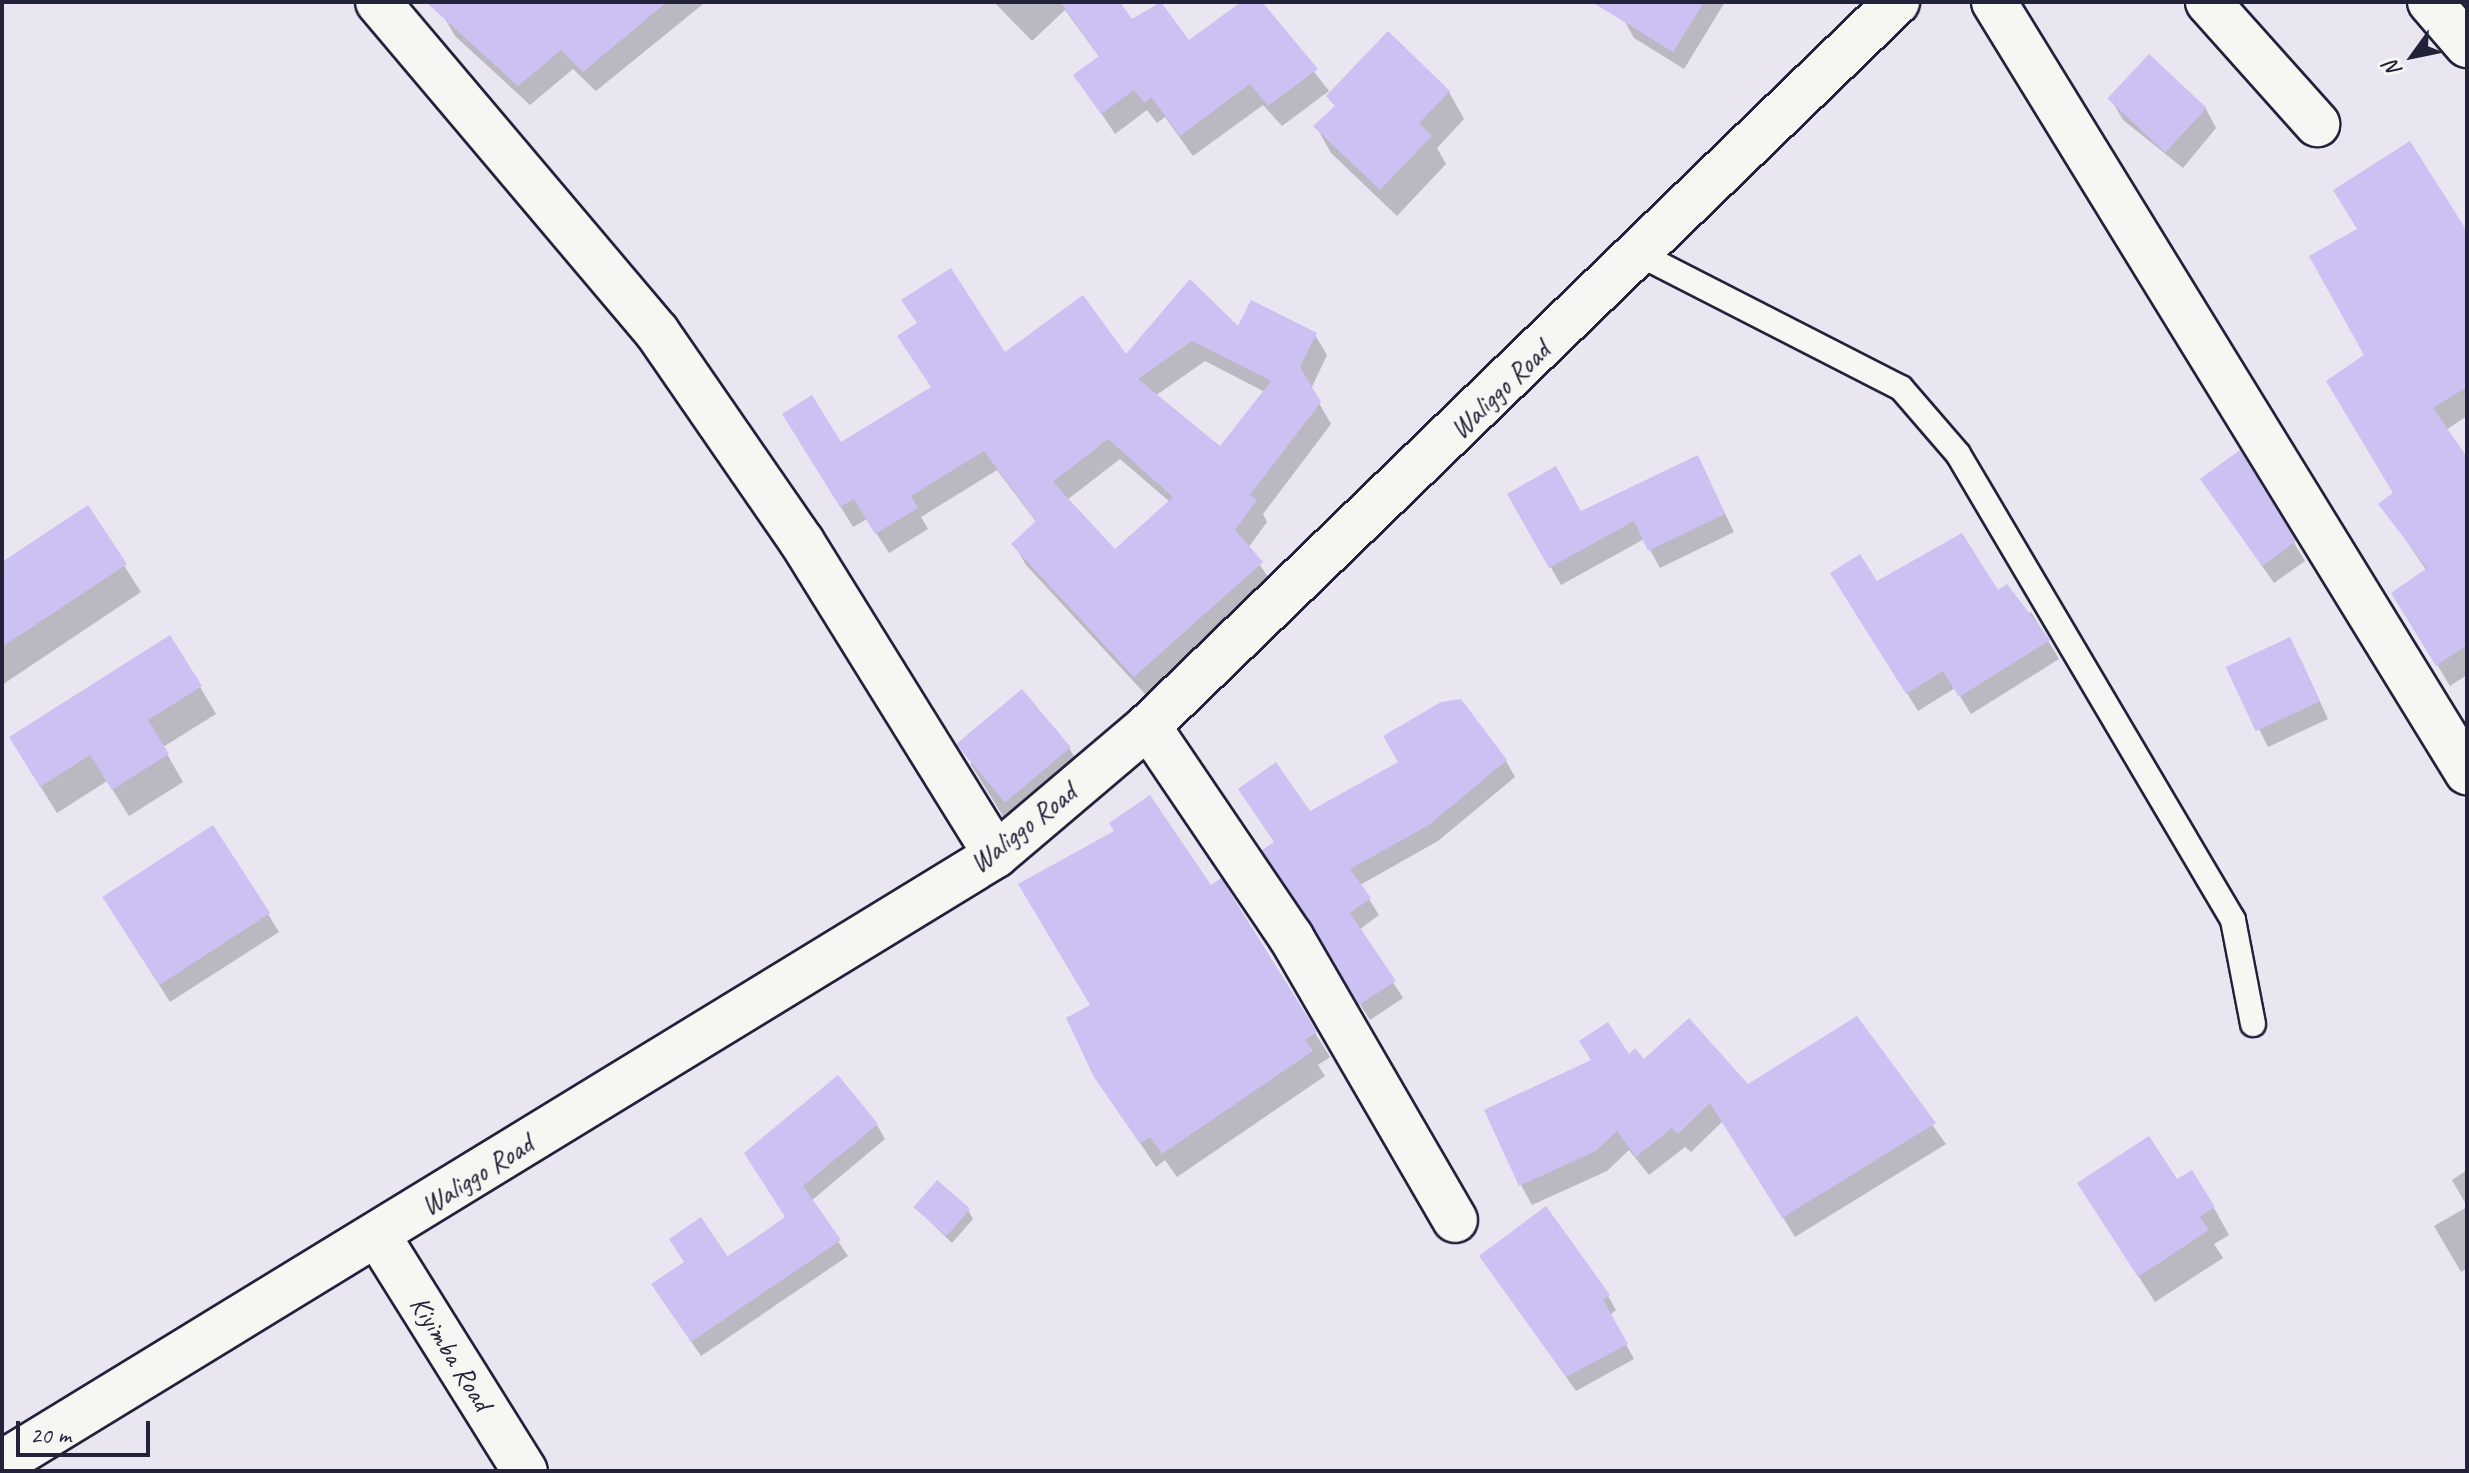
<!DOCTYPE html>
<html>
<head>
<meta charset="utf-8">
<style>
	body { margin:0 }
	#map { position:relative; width:2469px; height:1473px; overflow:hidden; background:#e9e6f2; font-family:Caveat,sans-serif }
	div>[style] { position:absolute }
	.shadow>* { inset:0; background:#0003 }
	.building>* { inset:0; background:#ccc1f2; transform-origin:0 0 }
	.roads { filter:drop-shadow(2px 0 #22223b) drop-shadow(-2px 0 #22223b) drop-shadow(0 2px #22223b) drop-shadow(0 -2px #22223b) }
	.lane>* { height:24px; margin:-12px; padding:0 12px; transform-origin:12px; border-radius:12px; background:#f6f6f2 }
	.street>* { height:44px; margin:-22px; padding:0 22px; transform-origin:22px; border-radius:22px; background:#f6f6f2 }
	.secondary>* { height:44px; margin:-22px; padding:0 22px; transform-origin:22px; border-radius:22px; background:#f6f6f2 }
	span { translate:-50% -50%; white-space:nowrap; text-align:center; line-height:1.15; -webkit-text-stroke:7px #f6f6f2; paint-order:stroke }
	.street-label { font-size:28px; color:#22223b }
	.frame { position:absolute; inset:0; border:4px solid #22223b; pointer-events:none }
	.north { position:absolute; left:2373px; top:16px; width:80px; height:80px; -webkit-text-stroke:6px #f6f6f2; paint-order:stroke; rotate:237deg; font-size:22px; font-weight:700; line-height:32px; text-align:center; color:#22223b }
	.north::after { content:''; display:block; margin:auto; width:28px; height:36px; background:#22223b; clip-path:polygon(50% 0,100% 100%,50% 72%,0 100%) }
	.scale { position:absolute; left:16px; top:1421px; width:134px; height:36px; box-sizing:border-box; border:4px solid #22223b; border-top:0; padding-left:10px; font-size:24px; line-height:28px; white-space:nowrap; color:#22223b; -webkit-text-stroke:6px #f6f6f2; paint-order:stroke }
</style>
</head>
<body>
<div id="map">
	<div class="shadow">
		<div style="clip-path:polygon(456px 2px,702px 2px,703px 4px,596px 91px,573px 69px,530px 105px,455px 36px,443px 15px)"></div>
		<div style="clip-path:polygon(994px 2px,1118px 2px,1132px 22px,1159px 3px,1188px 43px,1245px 2px,1260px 2px,1329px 91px,1282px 126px,1263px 105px,1193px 156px,1165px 117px,1157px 123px,1147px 110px,1115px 134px,1076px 75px,1100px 58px,1065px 10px,1032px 41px)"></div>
		<div style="clip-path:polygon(1635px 2px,1725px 2px,1684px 69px,1634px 38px,1624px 20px)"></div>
		<div style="clip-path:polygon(1449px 92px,1464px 119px,1437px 148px,1446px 164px,1397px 216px,1331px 153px,1316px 126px,1336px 108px,1329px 96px)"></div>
		<div style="clip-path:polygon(2112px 101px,2206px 109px,2216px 128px,2183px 168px,2123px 120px)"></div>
		<div style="clip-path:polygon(2467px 237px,2467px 416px,2446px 430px,2467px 461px,2467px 675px,2450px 686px,2407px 615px,2427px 571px,2381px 504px,2395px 494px,2367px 356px)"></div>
		<div style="clip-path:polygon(evenodd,1191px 282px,1238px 330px,1315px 335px,1327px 355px,1311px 389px,1331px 424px,1263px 514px,1267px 522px,1248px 548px,1273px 584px,1147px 696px,1026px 565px,1014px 544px,1037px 523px,997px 470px,921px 517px,928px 529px,889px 553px,867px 519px,853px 527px,797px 435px,841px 445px,1004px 355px,1126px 358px,1191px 282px,1205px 361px,1265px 392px,1221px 449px,1155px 396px,1205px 361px,1191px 282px,1120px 459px,1170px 502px,1115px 552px,1067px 500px,1120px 459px)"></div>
		<div style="clip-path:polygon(2240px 453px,2305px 561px,2274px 583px,2202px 480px)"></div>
		<div style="clip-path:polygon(1707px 476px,1734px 532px,1660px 568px,1644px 539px,1561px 585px,1509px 495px,1580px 513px)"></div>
		<div style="clip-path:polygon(87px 508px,141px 592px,2px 685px,2px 564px)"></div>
		<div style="clip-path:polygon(1844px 592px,1997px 593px,2024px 616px,2031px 612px,2059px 659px,1971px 714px,1955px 688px,1918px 711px)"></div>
		<div style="clip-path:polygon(2300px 658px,2328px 719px,2268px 747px,2229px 668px)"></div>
		<div style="clip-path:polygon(200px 687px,216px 714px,163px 747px,183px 782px,129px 816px,107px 781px,57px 813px,27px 765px)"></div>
		<div style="clip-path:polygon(1069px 748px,1080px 766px,1009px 826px,970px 763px)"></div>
		<div style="clip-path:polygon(1506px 761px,1515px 777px,1438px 841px,1360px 885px,1379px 915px,1359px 930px,1403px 998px,1370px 1020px,1274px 867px,1310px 813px)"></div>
		<div style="clip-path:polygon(1221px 881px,1330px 1057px,1318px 1065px,1325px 1076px,1177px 1177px,1165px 1160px,1156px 1167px,1096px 1076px,1092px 1006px)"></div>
		<div style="clip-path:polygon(268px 914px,279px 932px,170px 1002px,115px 916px)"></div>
		<div style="clip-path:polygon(1856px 1019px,1946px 1144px,1795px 1237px,1723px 1121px,1691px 1152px,1685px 1147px,1649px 1175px,1629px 1150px,1607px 1171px,1532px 1205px,1521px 1185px,1629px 1057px,1748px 1087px)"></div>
		<div style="clip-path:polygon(877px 1125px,885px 1139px,811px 1201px,848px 1256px,701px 1356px,662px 1299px,787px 1218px,755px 1169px)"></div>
		<div style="clip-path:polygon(2467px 1170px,2467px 1206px,2452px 1180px)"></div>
		<div style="clip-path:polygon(2176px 1182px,2214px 1208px,2229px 1235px,2214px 1244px,2223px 1258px,2155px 1302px,2096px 1210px)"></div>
		<div style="clip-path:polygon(2467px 1207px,2467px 1268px,2461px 1272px,2434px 1226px)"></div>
		<div style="clip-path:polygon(916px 1208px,968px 1210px,973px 1219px,952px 1243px)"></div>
		<div style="clip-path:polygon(1490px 1270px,1608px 1296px,1616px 1310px,1610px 1315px,1634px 1359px,1576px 1391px)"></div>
	</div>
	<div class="building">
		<div style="clip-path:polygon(426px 2px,667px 2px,583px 72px,561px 50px,518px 86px)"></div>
		<div style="clip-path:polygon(1060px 2px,1120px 2px,1132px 19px,1161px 2px,1189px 40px,1241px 2px,1262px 2px,1318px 69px,1268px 106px,1250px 84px,1180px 136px,1151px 97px,1144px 103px,1134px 90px,1101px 114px,1073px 75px,1099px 56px)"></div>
		<div style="clip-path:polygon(1592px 2px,1704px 2px,1673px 52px)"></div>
		<div style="clip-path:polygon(1388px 31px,1450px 91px,1419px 123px,1432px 136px,1380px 190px,1313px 126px,1335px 106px,1326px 96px)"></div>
		<div style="left:2149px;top:54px;width:79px;height:61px;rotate:43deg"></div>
		<div style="clip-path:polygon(2410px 141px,2467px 231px,2467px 387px,2433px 408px,2467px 457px,2467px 645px,2436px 666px,2391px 593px,2427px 568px,2378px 504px,2393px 493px,2326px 381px,2364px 355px,2309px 256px,2357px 229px,2333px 190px)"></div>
		<div style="clip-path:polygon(evenodd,951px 268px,1005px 352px,1083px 295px,1126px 354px,1190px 279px,1238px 326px,1251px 300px,1317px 333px,1300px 367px,1321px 402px,1250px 495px,1257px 500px,1235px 530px,1263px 562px,1134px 677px,1011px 544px,1036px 521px,984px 451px,911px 496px,918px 508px,875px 534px,854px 499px,840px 507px,782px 414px,812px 395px,841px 442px,931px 387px,897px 336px,917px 323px,901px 300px,951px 268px,1192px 341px,1271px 381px,1220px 446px,1138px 379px,1192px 341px,951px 268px,1108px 439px,1173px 497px,1115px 549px,1053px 482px,1108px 439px)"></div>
		<div style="clip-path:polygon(2240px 450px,2296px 541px,2262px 566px,2200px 479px)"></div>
		<div style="clip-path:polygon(1698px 455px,1725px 514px,1648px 551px,1634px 521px,1549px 568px,1507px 494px,1556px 466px,1581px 511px)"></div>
		<div style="clip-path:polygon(88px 505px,127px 564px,2px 647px,2px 562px)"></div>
		<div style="clip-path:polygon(1962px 533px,1998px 590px,2007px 584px,2050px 640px,1959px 697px,1943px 671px,1906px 694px,1830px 573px,1860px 554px,1877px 581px)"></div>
		<div style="clip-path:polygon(170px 635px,202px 686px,148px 720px,169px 754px,112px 790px,90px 755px,40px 787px,9px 737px)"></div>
		<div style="left:2290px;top:637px;width:71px;height:71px;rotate:65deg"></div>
		<div style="left:1022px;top:689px;width:76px;height:86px;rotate:50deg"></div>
		<div style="clip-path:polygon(1461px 699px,1507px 760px,1429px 825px,1350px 869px,1371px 898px,1350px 913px,1396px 981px,1359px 1005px,1262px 850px,1274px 842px,1238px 789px,1276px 762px,1310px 811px,1398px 762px,1383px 736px,1441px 702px)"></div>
		<div style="clip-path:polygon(1150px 795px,1211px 885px,1221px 878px,1317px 1032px,1305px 1040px,1313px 1051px,1162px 1154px,1150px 1137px,1140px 1144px,1094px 1077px,1066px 1018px,1090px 1005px,1018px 884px,1114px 831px,1109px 823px)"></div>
		<div style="left:213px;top:825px;width:105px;height:132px;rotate:57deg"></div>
		<div style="clip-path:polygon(1857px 1016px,1936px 1123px,1782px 1218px,1710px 1103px,1678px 1134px,1672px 1128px,1636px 1157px,1617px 1131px,1596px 1151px,1519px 1186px,1484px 1110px,1591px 1060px,1579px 1041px,1608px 1022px,1629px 1054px,1635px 1048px,1644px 1059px,1689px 1018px,1748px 1084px)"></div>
		<div style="clip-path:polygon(838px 1075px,878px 1124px,803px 1186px,841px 1240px,691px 1342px,651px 1284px,684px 1262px,669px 1239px,701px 1217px,728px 1257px,785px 1217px,744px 1153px)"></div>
		<div style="clip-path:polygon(2149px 1136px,2177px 1179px,2192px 1170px,2215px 1207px,2200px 1217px,2209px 1230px,2138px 1277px,2077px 1183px)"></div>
		<div style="left:937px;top:1180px;width:44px;height:36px;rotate:41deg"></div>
		<div style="clip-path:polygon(1546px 1206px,1610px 1295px,1603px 1300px,1628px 1344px,1566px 1377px,1479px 1256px)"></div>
	</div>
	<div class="roads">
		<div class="lane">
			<div style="left:1641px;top:255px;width:292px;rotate:27.1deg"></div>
			<div style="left:1901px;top:388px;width:87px;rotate:49.2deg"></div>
			<div style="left:1958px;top:454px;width:541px;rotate:59.45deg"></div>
			<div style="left:2233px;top:920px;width:106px;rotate:79.1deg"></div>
		</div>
		<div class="street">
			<div style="left:378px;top:2px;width:432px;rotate:49.8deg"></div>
			<div style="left:657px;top:332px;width:255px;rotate:55.4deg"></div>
			<div style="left:802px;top:542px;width:368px;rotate:58.2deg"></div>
			<div style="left:1994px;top:2px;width:904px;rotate:58.44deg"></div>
			<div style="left:2208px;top:2px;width:164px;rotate:48.2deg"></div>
			<div style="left:2430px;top:2px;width:57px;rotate:49.3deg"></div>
			<div style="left:1148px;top:726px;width:255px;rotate:55.9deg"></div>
			<div style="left:1291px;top:937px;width:327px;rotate:59.9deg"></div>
			<div style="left:378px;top:1236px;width:277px;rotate:58deg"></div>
		</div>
		<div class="secondary">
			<div style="left:2px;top:1463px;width:1165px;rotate:-31.45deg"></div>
			<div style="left:996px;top:855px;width:199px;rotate:-40.3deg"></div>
			<div style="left:1148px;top:726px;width:1042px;rotate:-44.03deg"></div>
		</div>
	</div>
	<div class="street-label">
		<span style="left:1500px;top:390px;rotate:-44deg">Waliggo Road</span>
		<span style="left:1023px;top:828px;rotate:-38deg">Waliggo Road</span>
		<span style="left:477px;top:1175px;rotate:-32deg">Waliggo Road</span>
		<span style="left:451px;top:1353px;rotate:58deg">Kiyimba Road</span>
	</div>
	<div class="frame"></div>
	<div class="north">N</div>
	<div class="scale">20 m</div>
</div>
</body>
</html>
